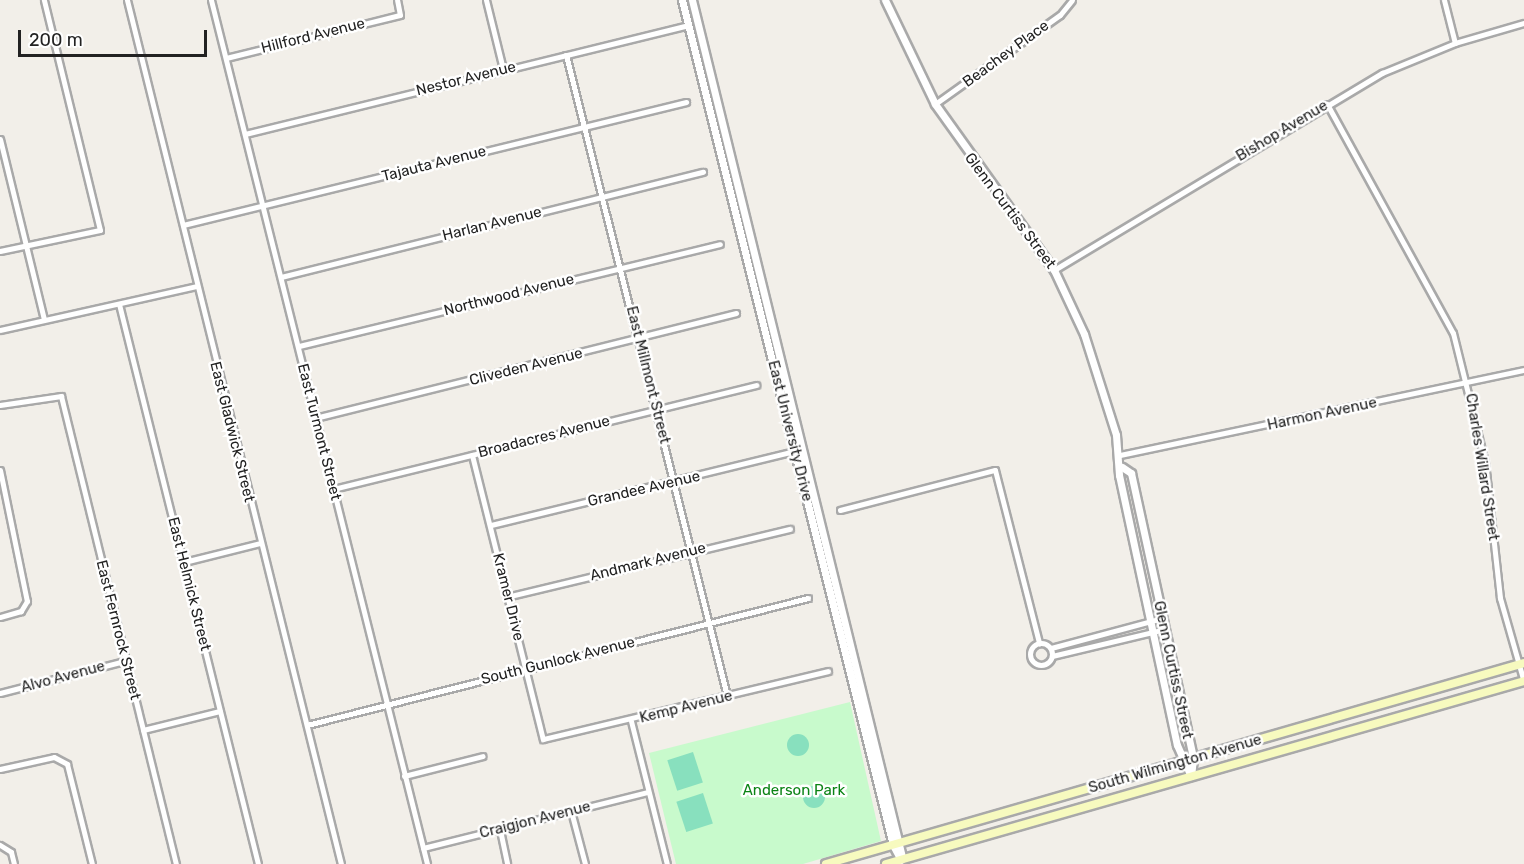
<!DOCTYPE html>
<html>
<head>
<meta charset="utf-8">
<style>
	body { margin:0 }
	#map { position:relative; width:1524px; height:864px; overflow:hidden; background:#f2efe9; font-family:Rubik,sans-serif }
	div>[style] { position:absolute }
	.park>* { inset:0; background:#c8facc }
	.pitch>* { inset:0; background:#88e0be; transform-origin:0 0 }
	.round { border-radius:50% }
	.roads { filter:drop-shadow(2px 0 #a9a9a9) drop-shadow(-2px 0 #a9a9a9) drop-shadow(0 2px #a9a9a9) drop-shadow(0 -2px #a9a9a9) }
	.minor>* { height:5px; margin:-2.5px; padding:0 2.5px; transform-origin:2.5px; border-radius:2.5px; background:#fff }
	.minor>.ring { margin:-2.5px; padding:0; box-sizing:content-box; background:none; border:5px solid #fff; border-radius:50% }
	.tertiary>* { height:7px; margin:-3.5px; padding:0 3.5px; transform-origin:3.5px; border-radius:3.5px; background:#fff }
	.secondary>* { height:8px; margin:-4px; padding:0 4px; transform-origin:4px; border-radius:4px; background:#f7fabf }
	span { translate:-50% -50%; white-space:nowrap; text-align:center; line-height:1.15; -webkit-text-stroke:5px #fff; paint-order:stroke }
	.street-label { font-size:15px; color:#222 }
	.park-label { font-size:15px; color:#0c8416 }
	.scale { position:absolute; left:18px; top:30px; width:189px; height:27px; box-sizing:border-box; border:3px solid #222; border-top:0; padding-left:8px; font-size:18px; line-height:21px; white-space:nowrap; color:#222; -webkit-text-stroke:4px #fff; paint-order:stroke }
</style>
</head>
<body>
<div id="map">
	<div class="park">
		<div style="clip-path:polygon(850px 702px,881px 841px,803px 864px,676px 864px,649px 753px)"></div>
	</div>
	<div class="pitch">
		<div class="round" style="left:787px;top:734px;width:22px;height:22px"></div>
		<div style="left:693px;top:752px;width:32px;height:27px;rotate:72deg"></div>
		<div class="round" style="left:803px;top:786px;width:22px;height:22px"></div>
		<div style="left:703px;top:793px;width:32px;height:28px;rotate:72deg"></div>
	</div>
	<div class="roads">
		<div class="minor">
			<div style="left:127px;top:0;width:890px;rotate:76.09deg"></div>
			<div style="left:211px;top:0;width:891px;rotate:75.96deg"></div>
			<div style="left:486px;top:0;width:71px;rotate:76.2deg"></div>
			<div style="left:1444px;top:0;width:44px;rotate:75.7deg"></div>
			<div style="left:566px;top:55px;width:661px;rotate:75.9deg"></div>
			<div style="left:226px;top:58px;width:179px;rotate:-13.9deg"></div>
			<div style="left:400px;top:15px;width:15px;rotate:-101deg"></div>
			<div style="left:935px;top:104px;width:153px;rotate:-35.5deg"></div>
			<div style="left:1060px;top:15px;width:19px;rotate:-51deg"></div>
			<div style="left:1327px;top:104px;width:261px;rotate:61.2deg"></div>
			<div style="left:1453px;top:333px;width:133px;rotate:76.1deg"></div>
			<div style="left:1485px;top:462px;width:137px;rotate:83.7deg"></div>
			<div style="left:1500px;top:598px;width:87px;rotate:74.1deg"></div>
			<div style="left:245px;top:134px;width:456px;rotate:-13.8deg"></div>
			<div style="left:0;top:139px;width:186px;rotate:76.3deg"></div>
			<div style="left:183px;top:225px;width:518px;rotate:-13.74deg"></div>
			<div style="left:0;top:251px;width:102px;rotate:-11.9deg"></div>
			<div style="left:100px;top:230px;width:237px;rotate:-103.7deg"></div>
			<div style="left:1054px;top:270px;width:383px;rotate:-31deg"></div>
			<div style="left:1382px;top:73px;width:79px;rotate:-22.3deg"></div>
			<div style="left:1455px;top:43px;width:72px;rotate:-16.2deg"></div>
			<div style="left:281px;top:277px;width:435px;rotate:-14deg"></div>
			<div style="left:119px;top:304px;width:577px;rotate:76.06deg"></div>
			<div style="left:0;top:330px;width:202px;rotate:-12.6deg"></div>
			<div style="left:299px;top:346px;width:433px;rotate:-13.6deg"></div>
			<div style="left:0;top:405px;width:62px;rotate:-8.4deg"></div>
			<div style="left:61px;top:396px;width:482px;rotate:76.2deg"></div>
			<div style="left:315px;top:418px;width:434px;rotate:-14deg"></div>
			<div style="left:472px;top:455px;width:293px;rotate:76deg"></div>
			<div style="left:543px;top:739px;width:293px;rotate:-13.4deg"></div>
			<div style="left:1120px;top:455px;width:413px;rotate:-11.9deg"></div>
			<div style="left:0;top:470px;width:134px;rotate:78.4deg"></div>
			<div style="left:27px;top:601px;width:12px;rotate:121deg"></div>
			<div style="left:21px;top:611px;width:22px;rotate:164deg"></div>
			<div style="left:333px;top:489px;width:436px;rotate:-13.8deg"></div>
			<div style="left:840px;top:510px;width:160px;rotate:-14.5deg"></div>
			<div style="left:995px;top:470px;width:179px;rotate:75.7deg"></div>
			<div style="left:491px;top:525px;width:313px;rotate:-13.7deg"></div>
			<div style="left:184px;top:562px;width:78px;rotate:-14deg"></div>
			<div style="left:506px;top:597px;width:292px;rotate:-13.5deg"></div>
			<div class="ring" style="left:1030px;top:643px;width:17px;height:17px"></div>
			<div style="left:1051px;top:648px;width:115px;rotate:-15.1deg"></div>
			<div style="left:1052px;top:656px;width:116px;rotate:-13.4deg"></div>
			<div style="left:0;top:693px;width:129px;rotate:-14.4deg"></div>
			<div style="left:631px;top:721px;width:147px;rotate:75.9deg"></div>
			<div style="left:307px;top:725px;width:517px;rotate:-14.22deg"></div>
			<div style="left:143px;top:730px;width:79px;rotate:-13.9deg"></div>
			<div style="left:0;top:769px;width:55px;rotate:-12.5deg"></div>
			<div style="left:54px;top:757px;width:15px;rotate:28deg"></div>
			<div style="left:67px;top:764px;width:103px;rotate:76deg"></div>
			<div style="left:404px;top:776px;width:81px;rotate:-14.2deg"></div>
			<div style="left:571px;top:811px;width:55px;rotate:75.2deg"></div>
			<div style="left:500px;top:830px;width:35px;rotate:78deg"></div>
			<div style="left:0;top:845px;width:13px;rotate:32deg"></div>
			<div style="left:11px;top:852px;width:12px;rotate:76deg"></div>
			<div style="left:423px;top:848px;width:232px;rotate:-14deg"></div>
		</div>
		<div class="tertiary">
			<div style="left:682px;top:0;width:871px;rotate:75.98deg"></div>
			<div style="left:893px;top:845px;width:17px;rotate:62deg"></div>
			<div style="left:692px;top:0;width:882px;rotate:76.23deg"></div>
			<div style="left:885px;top:0;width:115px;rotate:64.3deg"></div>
			<div style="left:935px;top:104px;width:204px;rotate:54.4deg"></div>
			<div style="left:1054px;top:270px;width:71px;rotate:64.9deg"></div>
			<div style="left:1084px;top:334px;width:106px;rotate:72.4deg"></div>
			<div style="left:1116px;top:435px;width:40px;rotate:85.7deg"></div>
			<div style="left:1119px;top:475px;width:276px;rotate:77.9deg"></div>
			<div style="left:1177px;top:745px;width:34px;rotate:66deg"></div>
			<div style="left:1122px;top:467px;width:11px;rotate:34deg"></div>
			<div style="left:1131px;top:473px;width:292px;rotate:77.7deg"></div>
			<div style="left:1193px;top:758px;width:18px;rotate:96deg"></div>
		</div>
		<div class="secondary">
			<div style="left:826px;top:864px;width:726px;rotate:-16.06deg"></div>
			<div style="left:886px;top:864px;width:664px;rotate:-16deg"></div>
		</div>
	</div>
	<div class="street-label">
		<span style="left:313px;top:36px;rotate:-14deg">Hillford Avenue</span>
		<span style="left:1006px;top:54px;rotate:-36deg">Beachey Place</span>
		<span style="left:466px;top:79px;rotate:-14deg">Nestor Avenue</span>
		<span style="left:1282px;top:131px;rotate:-31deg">Bishop Avenue</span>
		<span style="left:434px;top:164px;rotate:-14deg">Tajauta Avenue</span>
		<span style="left:1010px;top:211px;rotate:53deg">Glenn Curtiss Street</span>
		<span style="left:492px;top:224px;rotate:-14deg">Harlan Avenue</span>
		<span style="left:509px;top:295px;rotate:-14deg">Northwood Avenue</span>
		<span style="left:526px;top:367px;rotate:-14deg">Cliveden Avenue</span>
		<span style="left:648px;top:375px;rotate:76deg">East Millmont Street</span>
		<span style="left:1322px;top:414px;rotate:-12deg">Harmon Avenue</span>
		<span style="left:790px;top:431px;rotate:76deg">East University Drive</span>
		<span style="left:232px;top:432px;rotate:76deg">East Gladwick Street</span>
		<span style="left:319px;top:432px;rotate:76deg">East Turmont Street</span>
		<span style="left:544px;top:437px;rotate:-14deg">Broadacres Avenue</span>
		<span style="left:1482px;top:467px;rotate:81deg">Charles Willard Street</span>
		<span style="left:644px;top:489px;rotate:-13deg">Grandee Avenue</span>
		<span style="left:648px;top:562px;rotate:-14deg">Andmark Avenue</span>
		<span style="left:189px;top:584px;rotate:76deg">East Helmick Street</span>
		<span style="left:508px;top:597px;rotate:76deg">Kramer Drive</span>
		<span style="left:118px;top:630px;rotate:76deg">East Fernrock Street</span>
		<span style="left:558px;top:661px;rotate:-14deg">South Gunlock Avenue</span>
		<span style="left:1173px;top:670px;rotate:78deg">Glenn Curtiss Street</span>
		<span style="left:63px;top:677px;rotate:-15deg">Alvo Avenue</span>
		<span style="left:686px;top:707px;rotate:-14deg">Kemp Avenue</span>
		<span style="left:1175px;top:764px;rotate:-16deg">South Wilmington Avenue</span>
		<span style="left:535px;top:820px;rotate:-14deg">Craigjon Avenue</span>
	</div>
	<div class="park-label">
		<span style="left:794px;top:791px">Anderson Park</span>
	</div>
	<div class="scale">200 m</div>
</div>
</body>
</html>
